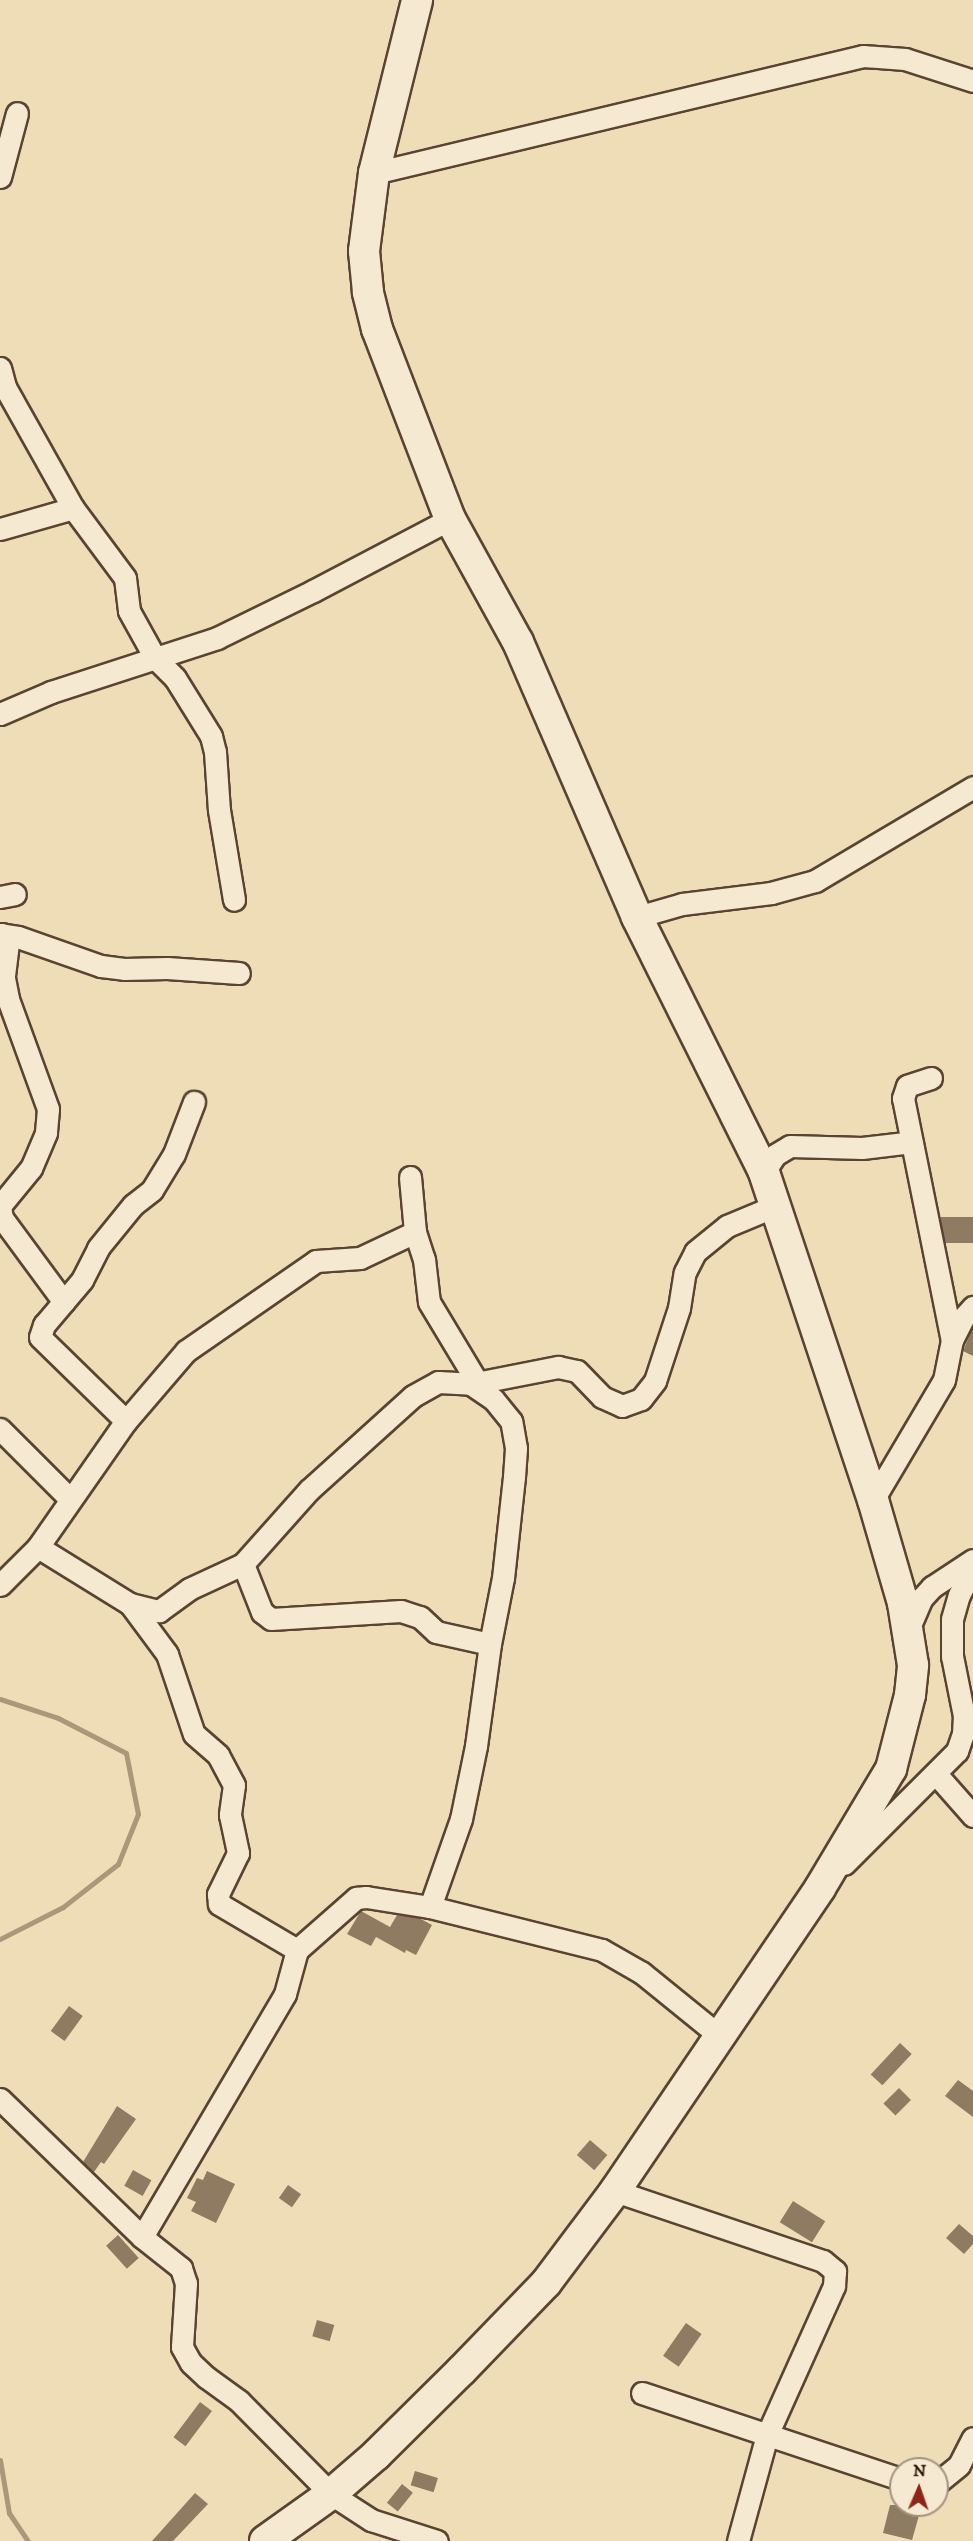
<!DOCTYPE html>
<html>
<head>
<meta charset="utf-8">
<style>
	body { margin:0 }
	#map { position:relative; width:973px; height:2541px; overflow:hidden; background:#efddb8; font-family:"IM FELL DW Pica",serif }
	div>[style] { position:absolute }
	.stream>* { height:5px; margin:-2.5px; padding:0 2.5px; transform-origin:2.5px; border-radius:2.5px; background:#ab987b }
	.building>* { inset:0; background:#8f7b62; transform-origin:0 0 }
	.roads { filter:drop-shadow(2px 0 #594432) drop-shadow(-2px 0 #594432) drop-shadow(0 2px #594432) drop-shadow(0 -2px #594432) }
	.street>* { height:21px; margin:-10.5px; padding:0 10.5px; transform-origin:10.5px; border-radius:10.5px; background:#f5e9d1 }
	.secondary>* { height:30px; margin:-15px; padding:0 15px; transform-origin:15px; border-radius:15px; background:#f5e9d1 }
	span { translate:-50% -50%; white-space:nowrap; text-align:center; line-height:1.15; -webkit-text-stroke:6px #f5e9d1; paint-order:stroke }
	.north { position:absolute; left:889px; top:2457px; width:60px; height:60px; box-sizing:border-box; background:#f5e9d1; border:2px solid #a3937f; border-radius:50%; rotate:2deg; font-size:16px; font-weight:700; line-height:24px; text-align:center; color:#271105 }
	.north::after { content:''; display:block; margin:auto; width:21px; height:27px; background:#8f2418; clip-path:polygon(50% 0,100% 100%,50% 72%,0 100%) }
</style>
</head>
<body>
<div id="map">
	<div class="stream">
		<div style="left:0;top:1699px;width:61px;rotate:18.1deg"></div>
		<div style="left:58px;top:1718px;width:76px;rotate:27.2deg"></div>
		<div style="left:126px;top:1753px;width:62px;rotate:78.9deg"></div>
		<div style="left:138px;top:1814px;width:54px;rotate:111.8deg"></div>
		<div style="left:118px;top:1864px;width:70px;rotate:142deg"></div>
		<div style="left:63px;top:1907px;width:71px;rotate:153.1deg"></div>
		<div style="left:0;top:2460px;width:54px;rotate:80.4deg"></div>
		<div style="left:9px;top:2513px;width:34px;rotate:56deg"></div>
	</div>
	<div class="building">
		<div style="left:941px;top:1217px;width:32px;height:26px"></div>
		<div style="clip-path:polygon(973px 1327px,973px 1356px,963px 1351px)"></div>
		<div style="clip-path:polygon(361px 1911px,390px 1927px,397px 1915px,419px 1918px,432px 1925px,416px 1955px,406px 1950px,405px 1953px,376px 1937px,371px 1946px,347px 1934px)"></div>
		<div style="left:69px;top:2006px;width:17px;height:31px;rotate:36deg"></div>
		<div style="left:900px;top:2043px;width:16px;height:43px;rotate:43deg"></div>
		<div style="clip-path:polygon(958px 2080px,973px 2091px,973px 2117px,945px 2096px)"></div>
		<div style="left:899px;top:2088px;width:17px;height:22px;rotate:45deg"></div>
		<div style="clip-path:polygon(117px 2106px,136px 2119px,104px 2164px,101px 2162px,94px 2172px,83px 2162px)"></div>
		<div style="left:590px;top:2140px;width:23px;height:20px;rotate:41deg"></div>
		<div style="left:133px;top:2170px;width:21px;height:18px;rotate:29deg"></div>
		<div style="clip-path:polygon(207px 2171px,235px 2184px,216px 2223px,191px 2211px,196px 2202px,187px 2198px,197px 2178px,203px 2180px)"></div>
		<div style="left:288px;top:2185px;width:16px;height:16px;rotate:35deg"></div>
		<div style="left:793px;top:2201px;width:38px;height:25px;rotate:32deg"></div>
		<div style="clip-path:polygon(959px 2224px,973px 2236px,973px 2244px,964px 2254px,946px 2238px)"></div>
		<div style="left:118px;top:2235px;width:31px;height:16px;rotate:48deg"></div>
		<div style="left:317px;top:2320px;width:18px;height:17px;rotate:16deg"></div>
		<div style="left:686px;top:2323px;width:19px;height:40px;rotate:35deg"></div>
		<div style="left:200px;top:2402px;width:15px;height:44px;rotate:37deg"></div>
		<div style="left:415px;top:2471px;width:24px;height:15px;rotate:17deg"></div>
		<div style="left:402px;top:2484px;width:14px;height:24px;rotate:39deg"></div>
		<div style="clip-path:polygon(195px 2493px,208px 2504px,173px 2541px,152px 2541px)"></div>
		<div style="clip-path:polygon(890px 2505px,922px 2505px,912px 2540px,883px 2533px)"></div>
	</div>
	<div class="roads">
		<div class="street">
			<div style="left:374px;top:173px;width:503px;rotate:-13.46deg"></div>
			<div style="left:863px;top:56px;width:42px;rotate:4.1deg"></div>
			<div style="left:905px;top:59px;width:71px;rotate:17.9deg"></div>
			<div style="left:0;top:177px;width:66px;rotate:-75.1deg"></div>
			<div style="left:0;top:368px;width:20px;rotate:75deg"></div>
			<div style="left:5px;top:387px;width:139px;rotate:60.7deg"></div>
			<div style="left:73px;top:508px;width:87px;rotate:53.4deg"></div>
			<div style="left:125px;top:578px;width:33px;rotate:83deg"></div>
			<div style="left:129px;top:611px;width:54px;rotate:61deg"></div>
			<div style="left:155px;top:658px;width:28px;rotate:45deg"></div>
			<div style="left:175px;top:678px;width:68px;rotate:58.2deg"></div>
			<div style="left:211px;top:736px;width:16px;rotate:76deg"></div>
			<div style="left:215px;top:752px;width:58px;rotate:86.1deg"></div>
			<div style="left:219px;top:810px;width:91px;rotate:80.5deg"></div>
			<div style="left:0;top:529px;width:76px;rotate:-16deg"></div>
			<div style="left:0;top:714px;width:56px;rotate:-23.3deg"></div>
			<div style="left:51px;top:692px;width:175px;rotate:-18deg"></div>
			<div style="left:217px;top:638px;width:107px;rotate:-26.1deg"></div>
			<div style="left:313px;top:591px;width:155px;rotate:-27.7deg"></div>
			<div style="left:0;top:897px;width:15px;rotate:-11deg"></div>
			<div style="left:637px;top:917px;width:47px;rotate:-16.1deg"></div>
			<div style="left:682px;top:904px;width:90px;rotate:-7deg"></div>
			<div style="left:771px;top:893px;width:46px;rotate:-15.3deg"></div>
			<div style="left:815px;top:881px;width:184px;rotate:-30.7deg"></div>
			<div style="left:0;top:934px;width:18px;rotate:9deg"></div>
			<div style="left:18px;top:937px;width:88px;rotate:19.3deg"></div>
			<div style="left:101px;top:966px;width:23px;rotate:7deg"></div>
			<div style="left:124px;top:969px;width:43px;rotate:-1.3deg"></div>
			<div style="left:167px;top:968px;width:72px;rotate:4deg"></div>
			<div style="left:2px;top:934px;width:11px;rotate:56deg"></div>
			<div style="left:8px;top:943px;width:35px;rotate:97deg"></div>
			<div style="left:4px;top:978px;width:21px;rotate:79deg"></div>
			<div style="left:8px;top:999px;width:117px;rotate:70deg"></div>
			<div style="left:48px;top:1109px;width:24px;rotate:95deg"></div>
			<div style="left:46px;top:1133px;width:38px;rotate:113deg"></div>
			<div style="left:31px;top:1168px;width:49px;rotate:129.2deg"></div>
			<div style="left:0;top:1206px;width:12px;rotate:81deg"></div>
			<div style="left:2px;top:1218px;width:104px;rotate:53.6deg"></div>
			<div style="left:931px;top:1078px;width:25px;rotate:162deg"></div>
			<div style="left:907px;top:1086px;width:13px;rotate:108deg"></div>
			<div style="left:903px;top:1098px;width:247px;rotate:78.6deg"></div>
			<div style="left:764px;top:1172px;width:20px;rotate:-57deg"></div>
			<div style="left:775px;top:1155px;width:17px;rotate:-31deg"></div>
			<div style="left:790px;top:1146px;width:72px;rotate:1.6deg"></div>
			<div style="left:862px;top:1148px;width:50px;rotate:-6.8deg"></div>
			<div style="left:410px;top:1177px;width:55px;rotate:84.8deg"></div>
			<div style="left:415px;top:1232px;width:28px;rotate:72deg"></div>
			<div style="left:424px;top:1259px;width:43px;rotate:83.4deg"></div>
			<div style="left:429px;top:1302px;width:93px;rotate:59deg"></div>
			<div style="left:126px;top:1421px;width:120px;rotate:-135.7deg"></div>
			<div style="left:40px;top:1337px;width:13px;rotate:-72deg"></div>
			<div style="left:44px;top:1325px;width:59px;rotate:-49.8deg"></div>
			<div style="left:82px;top:1280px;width:36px;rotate:-63deg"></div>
			<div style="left:98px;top:1248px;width:55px;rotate:-50.9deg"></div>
			<div style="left:133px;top:1205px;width:24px;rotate:-38deg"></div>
			<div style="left:152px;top:1190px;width:42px;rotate:-58.6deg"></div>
			<div style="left:174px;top:1154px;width:56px;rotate:-69deg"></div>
			<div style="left:0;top:1429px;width:99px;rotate:45deg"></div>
			<div style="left:873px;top:1500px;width:139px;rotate:-59.4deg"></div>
			<div style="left:944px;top:1380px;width:41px;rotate:-78.7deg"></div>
			<div style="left:952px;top:1340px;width:25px;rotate:-63deg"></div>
			<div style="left:963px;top:1318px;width:15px;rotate:-48deg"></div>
			<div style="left:38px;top:1547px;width:108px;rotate:31.8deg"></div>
			<div style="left:130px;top:1604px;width:62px;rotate:53.5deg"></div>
			<div style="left:167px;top:1654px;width:84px;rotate:71.4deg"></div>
			<div style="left:194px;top:1734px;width:32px;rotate:41deg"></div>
			<div style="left:218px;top:1755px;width:34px;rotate:62deg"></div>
			<div style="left:234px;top:1785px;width:30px;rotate:98deg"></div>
			<div style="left:230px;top:1815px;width:39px;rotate:78deg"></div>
			<div style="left:238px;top:1853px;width:46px;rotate:116deg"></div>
			<div style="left:218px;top:1894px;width:10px;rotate:84deg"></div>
			<div style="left:219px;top:1904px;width:91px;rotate:30.5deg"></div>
			<div style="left:243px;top:1564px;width:52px;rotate:68.4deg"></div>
			<div style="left:262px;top:1612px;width:11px;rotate:38deg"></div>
			<div style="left:271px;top:1619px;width:130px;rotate:-3.5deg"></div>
			<div style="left:401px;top:1611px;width:20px;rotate:18deg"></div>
			<div style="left:420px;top:1617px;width:22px;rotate:43deg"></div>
			<div style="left:436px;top:1632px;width:55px;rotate:12.5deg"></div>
			<div style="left:0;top:1585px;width:54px;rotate:-45deg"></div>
			<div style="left:38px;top:1547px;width:154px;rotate:-55.1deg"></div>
			<div style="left:126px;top:1421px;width:92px;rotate:-49.4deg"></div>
			<div style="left:186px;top:1351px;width:158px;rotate:-34.7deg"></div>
			<div style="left:316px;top:1261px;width:44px;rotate:-3.9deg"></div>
			<div style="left:360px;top:1258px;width:61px;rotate:-25.3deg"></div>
			<div style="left:130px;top:1604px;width:30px;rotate:14deg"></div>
			<div style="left:159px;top:1611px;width:37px;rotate:-36deg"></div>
			<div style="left:189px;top:1589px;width:60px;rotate:-24.8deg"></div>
			<div style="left:243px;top:1564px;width:99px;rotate:-48.3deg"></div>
			<div style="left:309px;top:1490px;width:140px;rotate:-42.1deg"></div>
			<div style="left:413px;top:1396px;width:29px;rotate:-29deg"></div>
			<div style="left:438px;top:1382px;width:33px;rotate:3deg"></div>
			<div style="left:471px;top:1384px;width:89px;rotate:-11.1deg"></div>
			<div style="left:558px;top:1367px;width:19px;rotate:12deg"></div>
			<div style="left:577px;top:1371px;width:36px;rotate:46deg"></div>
			<div style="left:602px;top:1397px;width:22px;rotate:24deg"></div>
			<div style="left:622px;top:1406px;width:20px;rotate:-20deg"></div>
			<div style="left:641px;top:1399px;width:23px;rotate:-52deg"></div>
			<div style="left:655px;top:1381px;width:77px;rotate:-71.8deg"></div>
			<div style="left:679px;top:1308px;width:36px;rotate:-81deg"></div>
			<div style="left:685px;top:1272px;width:22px;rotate:-63deg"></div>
			<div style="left:695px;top:1252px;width:41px;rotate:-39.1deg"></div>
			<div style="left:727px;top:1226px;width:52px;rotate:-22.6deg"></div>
			<div style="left:909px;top:1628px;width:33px;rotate:-67deg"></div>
			<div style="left:922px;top:1598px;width:15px;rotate:-48deg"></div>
			<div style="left:932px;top:1587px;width:49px;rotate:-33.4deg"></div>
			<div style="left:936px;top:1774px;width:56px;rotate:48.6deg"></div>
			<div style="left:844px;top:1864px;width:160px;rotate:-45deg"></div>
			<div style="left:957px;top:1751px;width:18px;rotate:-71deg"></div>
			<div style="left:963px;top:1734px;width:18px;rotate:-87deg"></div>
			<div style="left:964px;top:1716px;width:61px;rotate:-101.3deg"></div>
			<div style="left:952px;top:1656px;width:37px;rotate:-90deg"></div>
			<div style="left:952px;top:1619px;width:25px;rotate:-74deg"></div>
			<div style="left:959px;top:1595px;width:31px;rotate:-63deg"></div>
			<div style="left:430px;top:1907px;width:93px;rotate:-70.6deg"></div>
			<div style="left:461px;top:1819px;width:75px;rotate:-78.4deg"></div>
			<div style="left:476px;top:1746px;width:103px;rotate:-82.2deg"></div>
			<div style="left:490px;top:1644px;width:67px;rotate:-78.9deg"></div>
			<div style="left:503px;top:1578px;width:102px;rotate:-83.8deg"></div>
			<div style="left:514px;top:1477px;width:29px;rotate:-86deg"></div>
			<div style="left:516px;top:1448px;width:27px;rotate:-100deg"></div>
			<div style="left:511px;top:1421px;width:28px;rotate:-129deg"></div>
			<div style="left:493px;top:1399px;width:27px;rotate:-146deg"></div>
			<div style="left:0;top:2099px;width:198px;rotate:44.2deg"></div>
			<div style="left:142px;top:2237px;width:50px;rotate:38.5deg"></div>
			<div style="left:181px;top:2268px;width:16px;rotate:72deg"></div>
			<div style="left:186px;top:2283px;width:64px;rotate:93.6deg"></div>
			<div style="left:182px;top:2347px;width:18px;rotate:61deg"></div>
			<div style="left:191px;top:2363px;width:21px;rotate:43deg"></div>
			<div style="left:206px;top:2377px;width:41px;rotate:36deg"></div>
			<div style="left:239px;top:2401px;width:131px;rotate:45.3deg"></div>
			<div style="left:331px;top:2494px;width:48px;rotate:33deg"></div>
			<div style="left:371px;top:2520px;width:69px;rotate:17.7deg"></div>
			<div style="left:615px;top:2191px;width:219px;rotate:18.6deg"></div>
			<div style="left:823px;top:2261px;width:16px;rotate:40deg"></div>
			<div style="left:835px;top:2271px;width:15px;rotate:94deg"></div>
			<div style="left:834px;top:2286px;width:163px;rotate:114.2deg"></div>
			<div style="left:767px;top:2435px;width:110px;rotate:105.3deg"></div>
			<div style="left:142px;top:2237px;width:282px;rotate:-59.5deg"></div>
			<div style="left:285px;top:1994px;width:46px;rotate:-74.7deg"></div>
			<div style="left:297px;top:1950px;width:79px;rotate:-41.4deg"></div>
			<div style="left:356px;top:1898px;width:10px;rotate:-6deg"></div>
			<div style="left:366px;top:1897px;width:65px;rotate:8.9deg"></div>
			<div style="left:430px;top:1907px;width:177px;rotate:14deg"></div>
			<div style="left:602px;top:1950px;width:46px;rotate:29.9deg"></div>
			<div style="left:642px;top:1973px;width:102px;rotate:39deg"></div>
			<div style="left:642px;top:2393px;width:273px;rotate:18.4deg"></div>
			<div style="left:937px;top:2483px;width:28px;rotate:-39deg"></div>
			<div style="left:959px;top:2465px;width:30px;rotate:-63deg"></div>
		</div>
		<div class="secondary">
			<div style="left:265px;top:2541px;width:81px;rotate:-35.5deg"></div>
			<div style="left:331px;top:2494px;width:60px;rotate:-40.9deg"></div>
			<div style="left:376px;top:2455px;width:121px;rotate:-44.7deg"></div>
			<div style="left:462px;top:2370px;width:121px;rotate:-46deg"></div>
			<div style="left:546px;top:2283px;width:115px;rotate:-53.1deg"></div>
			<div style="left:615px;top:2191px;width:366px;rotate:-55.9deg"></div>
			<div style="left:820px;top:1888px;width:139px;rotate:-59.2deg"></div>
			<div style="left:891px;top:1769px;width:76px;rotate:-75.6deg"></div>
			<div style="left:910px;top:1695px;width:30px;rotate:-84deg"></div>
			<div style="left:913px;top:1665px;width:63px;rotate:-99.2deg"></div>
			<div style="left:903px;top:1603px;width:107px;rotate:-106.2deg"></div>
			<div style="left:873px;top:1500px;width:346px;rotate:-108.4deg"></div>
			<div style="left:764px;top:1172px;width:285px;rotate:-116.5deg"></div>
			<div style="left:637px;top:917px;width:300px;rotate:-113.4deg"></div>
			<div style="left:518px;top:642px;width:141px;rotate:-118.9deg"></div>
			<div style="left:450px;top:519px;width:204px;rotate:-111deg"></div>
			<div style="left:377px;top:329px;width:38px;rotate:-104deg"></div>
			<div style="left:368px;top:292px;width:41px;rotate:-95.6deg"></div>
			<div style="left:364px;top:251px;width:79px;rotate:-82.7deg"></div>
			<div style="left:374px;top:173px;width:178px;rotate:-76deg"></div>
		</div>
	</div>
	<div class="north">N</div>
</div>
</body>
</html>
